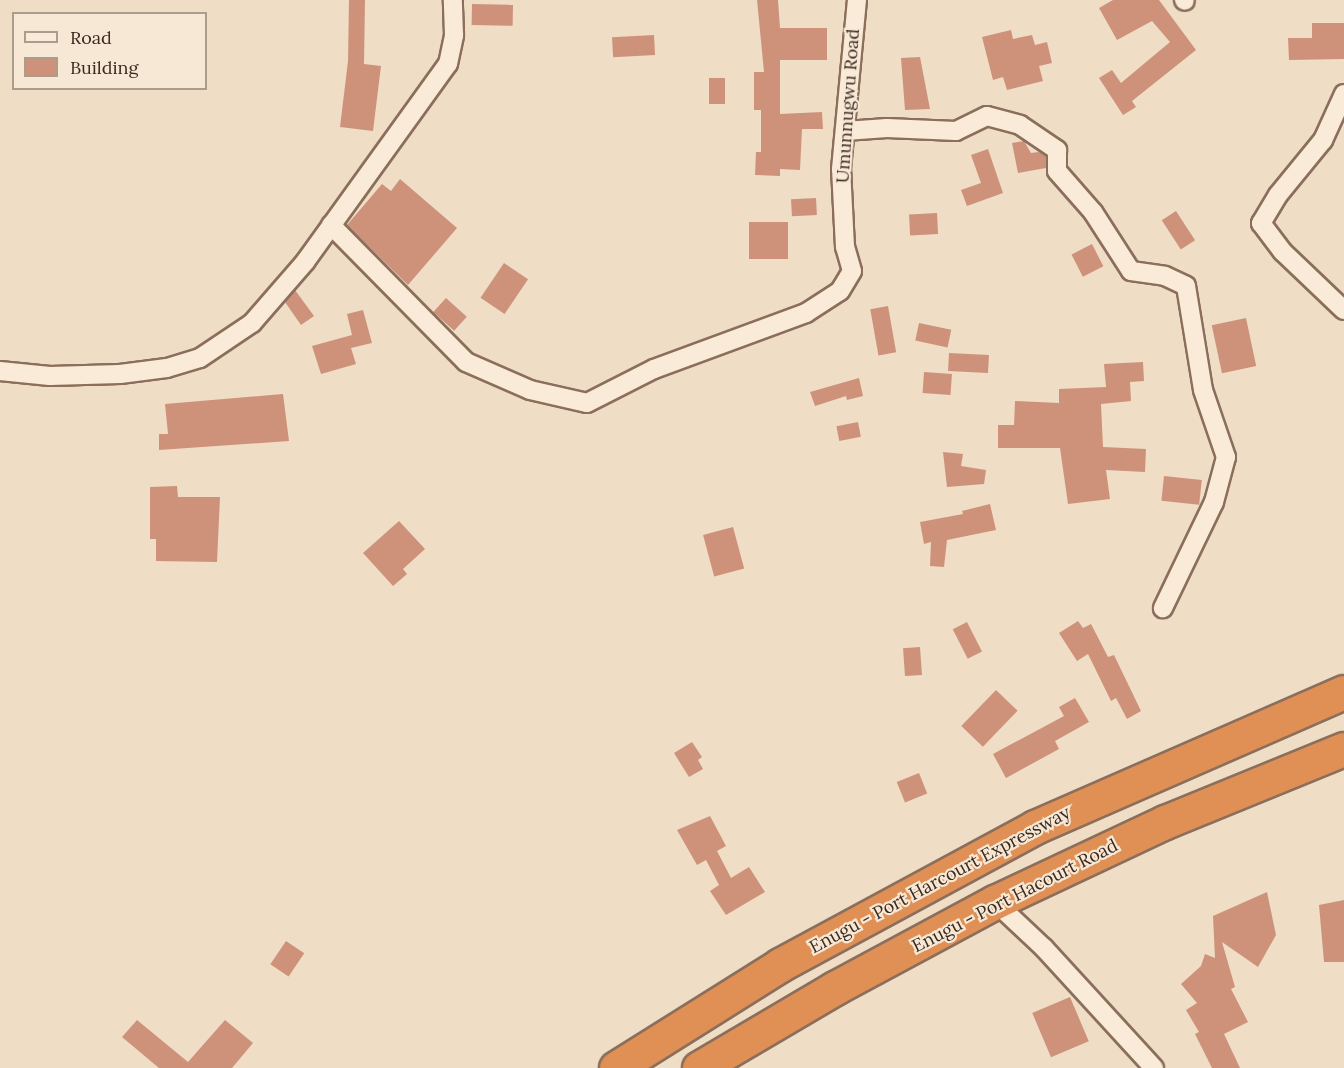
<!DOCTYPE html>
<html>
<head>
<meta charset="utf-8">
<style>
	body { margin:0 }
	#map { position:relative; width:1344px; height:1068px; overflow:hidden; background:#efddc5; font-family:Lora,serif }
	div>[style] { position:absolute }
	.building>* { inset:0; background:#ce927b; transform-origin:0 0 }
	.roads { filter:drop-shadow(2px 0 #8b6e5b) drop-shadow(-2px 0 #8b6e5b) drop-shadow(0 2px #8b6e5b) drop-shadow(0 -2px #8b6e5b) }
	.street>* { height:18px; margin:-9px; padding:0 9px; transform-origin:9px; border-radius:9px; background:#faebd9 }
	.highway>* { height:33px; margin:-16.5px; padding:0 16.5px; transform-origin:16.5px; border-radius:16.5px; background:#e09055 }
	span { translate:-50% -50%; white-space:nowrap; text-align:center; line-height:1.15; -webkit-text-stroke:4.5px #f7e8d5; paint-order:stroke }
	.street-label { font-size:18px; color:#3b291f }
	.legend { position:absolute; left:12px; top:12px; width:195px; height:78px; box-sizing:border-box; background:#f7e8d5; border:2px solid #ac9c8c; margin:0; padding:8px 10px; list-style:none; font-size:18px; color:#3b291f }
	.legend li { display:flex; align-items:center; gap:12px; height:30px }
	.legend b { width:30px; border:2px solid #ac9c8c }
</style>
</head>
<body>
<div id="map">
	<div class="building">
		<div style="clip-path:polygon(349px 0,365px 0,364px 64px,381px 66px,373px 131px,340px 127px,348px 61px)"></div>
		<div style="clip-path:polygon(757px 0,778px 0,780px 28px,827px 28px,827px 60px,780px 60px,780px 114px,822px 112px,823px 129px,802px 129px,800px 170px,780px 169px,780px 176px,755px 175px,756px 152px,761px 152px,761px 110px,754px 110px,754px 72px,764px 72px)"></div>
		<div style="clip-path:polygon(1113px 0,1159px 0,1196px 50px,1132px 101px,1136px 107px,1123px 115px,1099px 78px,1112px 70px,1121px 83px,1170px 42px,1152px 21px,1117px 40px,1099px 8px)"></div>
		<div style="left:472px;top:4px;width:41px;height:21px;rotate:1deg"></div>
		<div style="clip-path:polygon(1312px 23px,1344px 23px,1344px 59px,1289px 60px,1288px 38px,1312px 38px)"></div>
		<div style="clip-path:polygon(1011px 30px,1013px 39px,1032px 35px,1035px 45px,1047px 42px,1052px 63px,1039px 66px,1043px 81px,1007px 90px,1003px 77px,993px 80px,982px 37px)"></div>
		<div style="left:654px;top:35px;width:20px;height:42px;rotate:87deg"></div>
		<div style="clip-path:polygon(920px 57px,930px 109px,905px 110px,901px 58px)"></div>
		<div style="left:709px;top:78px;width:16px;height:26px"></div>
		<div style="clip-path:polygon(1024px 141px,1031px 153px,1039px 152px,1046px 156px,1046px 168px,1018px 173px,1012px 143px)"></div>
		<div style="clip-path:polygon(988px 149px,1003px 193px,967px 206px,961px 190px,981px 183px,971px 155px)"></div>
		<div style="clip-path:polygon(400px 179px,457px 228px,408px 285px,347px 225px,382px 184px,391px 191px)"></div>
		<div style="left:816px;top:198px;width:17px;height:25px;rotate:87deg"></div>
		<div style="left:1176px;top:211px;width:35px;height:17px;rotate:57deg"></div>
		<div style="left:937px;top:213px;width:21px;height:28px;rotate:87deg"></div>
		<div style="left:749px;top:222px;width:39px;height:37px"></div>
		<div style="left:1092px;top:244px;width:25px;height:23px;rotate:63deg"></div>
		<div style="left:504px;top:263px;width:29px;height:42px;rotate:34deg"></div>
		<div style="clip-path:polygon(295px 290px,314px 316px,301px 325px,285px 302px)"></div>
		<div style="left:446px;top:298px;width:28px;height:19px;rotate:42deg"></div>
		<div style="left:888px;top:306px;width:47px;height:18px;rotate:80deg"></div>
		<div style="clip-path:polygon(363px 310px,372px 343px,351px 348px,356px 364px,321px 374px,312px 346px,352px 335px,347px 314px)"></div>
		<div style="left:1246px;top:318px;width:49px;height:35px;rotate:78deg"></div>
		<div style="left:919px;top:323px;width:33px;height:18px;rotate:12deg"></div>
		<div style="left:949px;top:353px;width:40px;height:18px;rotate:3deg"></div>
		<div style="clip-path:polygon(1143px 362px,1144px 381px,1130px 382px,1131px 401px,1101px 404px,1103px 447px,1146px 449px,1145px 472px,1106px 470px,1110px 499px,1068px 504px,1060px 448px,998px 448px,998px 425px,1014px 425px,1015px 401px,1059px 403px,1059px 389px,1106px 387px,1104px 364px)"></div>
		<div style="left:924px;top:372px;width:28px;height:21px;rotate:4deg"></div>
		<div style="clip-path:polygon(859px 378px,863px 396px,847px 400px,846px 396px,815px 406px,810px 392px)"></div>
		<div style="clip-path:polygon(283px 394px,289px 441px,159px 450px,159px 434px,168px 434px,165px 404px)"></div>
		<div style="left:858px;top:422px;width:15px;height:22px;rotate:79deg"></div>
		<div style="clip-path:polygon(943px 452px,963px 454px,961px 466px,986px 470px,984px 484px,947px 487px)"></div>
		<div style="left:1164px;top:476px;width:38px;height:25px;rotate:6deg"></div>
		<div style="clip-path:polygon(177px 486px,178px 497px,220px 497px,217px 562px,156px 561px,156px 539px,150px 539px,150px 487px)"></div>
		<div style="clip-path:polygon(990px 504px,996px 530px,947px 540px,944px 567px,930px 566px,931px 542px,924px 544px,920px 522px,963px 514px,962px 511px)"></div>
		<div style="clip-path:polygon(399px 521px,425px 549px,403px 569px,407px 574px,393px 586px,363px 553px)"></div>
		<div style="left:733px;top:527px;width:43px;height:31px;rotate:75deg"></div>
		<div style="clip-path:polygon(1078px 621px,1083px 628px,1091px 624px,1108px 657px,1114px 655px,1141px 711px,1127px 719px,1116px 698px,1111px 701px,1088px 654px,1077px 661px,1059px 633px)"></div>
		<div style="left:967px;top:622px;width:33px;height:16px;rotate:63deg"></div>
		<div style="left:920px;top:647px;width:28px;height:17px;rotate:86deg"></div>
		<div style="left:996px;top:690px;width:30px;height:50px;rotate:44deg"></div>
		<div style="clip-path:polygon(1075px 698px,1089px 722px,1055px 741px,1059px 749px,1006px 778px,993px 754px,1064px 716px,1059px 707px)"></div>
		<div style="clip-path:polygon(692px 742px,702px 757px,698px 760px,703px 769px,689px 777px,674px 753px)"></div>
		<div style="left:919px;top:773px;width:22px;height:24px;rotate:68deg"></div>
		<div style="clip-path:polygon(710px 816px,726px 846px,717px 851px,731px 878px,749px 867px,765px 892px,726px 915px,710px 891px,719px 885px,706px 860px,697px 865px,677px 830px)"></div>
		<div style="clip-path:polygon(1267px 892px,1276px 935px,1258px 967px,1222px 942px,1235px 987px,1231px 989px,1248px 1022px,1224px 1034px,1240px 1068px,1212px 1068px,1195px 1034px,1199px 1032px,1186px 1010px,1197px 1003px,1181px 984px,1201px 966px,1205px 954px,1215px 958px,1213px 916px)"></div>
		<div style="clip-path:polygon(1344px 900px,1344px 962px,1324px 962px,1319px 905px)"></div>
		<div style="left:286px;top:941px;width:22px;height:28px;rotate:34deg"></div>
		<div style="left:1070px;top:997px;width:48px;height:41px;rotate:67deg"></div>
		<div style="clip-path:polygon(137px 1020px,188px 1062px,225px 1020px,253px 1043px,232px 1068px,159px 1068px,122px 1037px)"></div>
	</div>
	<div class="roads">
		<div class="street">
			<div style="left:1184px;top:0;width:1px;rotate:45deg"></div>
			<div style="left:1344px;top:94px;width:51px;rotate:114.5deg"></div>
			<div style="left:1323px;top:140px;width:71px;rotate:129.3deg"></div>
			<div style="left:1278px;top:195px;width:33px;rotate:121deg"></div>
			<div style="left:1261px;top:223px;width:36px;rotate:53deg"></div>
			<div style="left:1283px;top:252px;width:84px;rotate:43.6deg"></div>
			<div style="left:845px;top:131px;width:42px;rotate:-4.1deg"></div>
			<div style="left:887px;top:128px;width:69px;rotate:2.5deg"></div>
			<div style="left:956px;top:131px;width:34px;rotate:-26deg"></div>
			<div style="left:987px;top:116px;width:34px;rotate:15deg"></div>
			<div style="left:1020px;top:125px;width:45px;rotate:34deg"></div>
			<div style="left:1057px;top:150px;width:21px;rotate:90deg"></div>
			<div style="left:1057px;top:171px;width:55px;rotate:48.7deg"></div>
			<div style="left:1093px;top:212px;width:70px;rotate:57.2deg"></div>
			<div style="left:1131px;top:271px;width:34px;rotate:8deg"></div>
			<div style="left:1165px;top:276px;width:23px;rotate:25deg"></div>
			<div style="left:1186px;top:286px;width:105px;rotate:80.7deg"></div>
			<div style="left:1203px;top:390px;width:71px;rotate:71.1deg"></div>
			<div style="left:1226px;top:457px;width:47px;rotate:104.9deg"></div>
			<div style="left:1214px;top:502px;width:118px;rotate:115.7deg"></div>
			<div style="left:331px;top:225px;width:192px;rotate:45.4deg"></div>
			<div style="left:466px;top:362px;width:70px;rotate:23.6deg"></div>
			<div style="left:530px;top:390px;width:58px;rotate:12.8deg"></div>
			<div style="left:587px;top:403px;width:75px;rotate:-26.9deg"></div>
			<div style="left:654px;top:369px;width:162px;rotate:-20.2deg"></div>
			<div style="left:806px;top:313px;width:40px;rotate:-32.9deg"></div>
			<div style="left:840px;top:291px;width:23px;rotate:-59deg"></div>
			<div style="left:852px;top:271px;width:25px;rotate:-106deg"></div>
			<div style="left:845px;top:247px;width:78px;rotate:-92.9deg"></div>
			<div style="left:841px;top:169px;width:170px;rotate:-84.6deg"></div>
			<div style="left:0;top:371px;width:50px;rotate:5.7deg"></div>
			<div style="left:50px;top:376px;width:70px;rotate:-1.6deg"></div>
			<div style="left:120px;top:374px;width:47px;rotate:-7.3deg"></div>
			<div style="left:167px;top:368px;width:34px;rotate:-17deg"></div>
			<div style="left:200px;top:358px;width:63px;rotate:-33.9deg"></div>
			<div style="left:252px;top:323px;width:81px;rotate:-49deg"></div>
			<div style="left:305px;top:262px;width:244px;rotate:-54.2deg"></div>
			<div style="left:448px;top:64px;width:30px;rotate:-78deg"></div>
			<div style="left:454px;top:35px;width:35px;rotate:-92deg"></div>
			<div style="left:995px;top:902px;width:67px;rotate:43.2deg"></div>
			<div style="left:1044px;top:948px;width:163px;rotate:47.5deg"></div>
		</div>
		<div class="highway">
			<div style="left:616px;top:1068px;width:194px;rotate:-32.1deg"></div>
			<div style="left:780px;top:965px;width:290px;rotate:-28.4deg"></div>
			<div style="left:1035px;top:827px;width:337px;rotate:-23.6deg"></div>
			<div style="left:699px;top:1068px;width:158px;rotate:-30.5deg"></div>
			<div style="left:835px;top:988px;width:182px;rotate:-28.3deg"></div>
			<div style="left:995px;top:902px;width:188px;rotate:-25.2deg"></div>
			<div style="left:1165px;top:822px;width:193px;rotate:-22.2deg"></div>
		</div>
	</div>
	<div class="street-label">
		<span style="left:848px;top:106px;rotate:-86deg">Umunnugwu Road</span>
		<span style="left:940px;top:880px;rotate:-28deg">Enugu - Port Harcourt Expressway</span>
		<span style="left:1015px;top:896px;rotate:-27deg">Enugu - Port Hacourt Road</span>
	</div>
	<ul class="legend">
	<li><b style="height:8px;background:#faebd9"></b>Road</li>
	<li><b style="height:16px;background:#ce927b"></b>Building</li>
	</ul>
</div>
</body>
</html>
